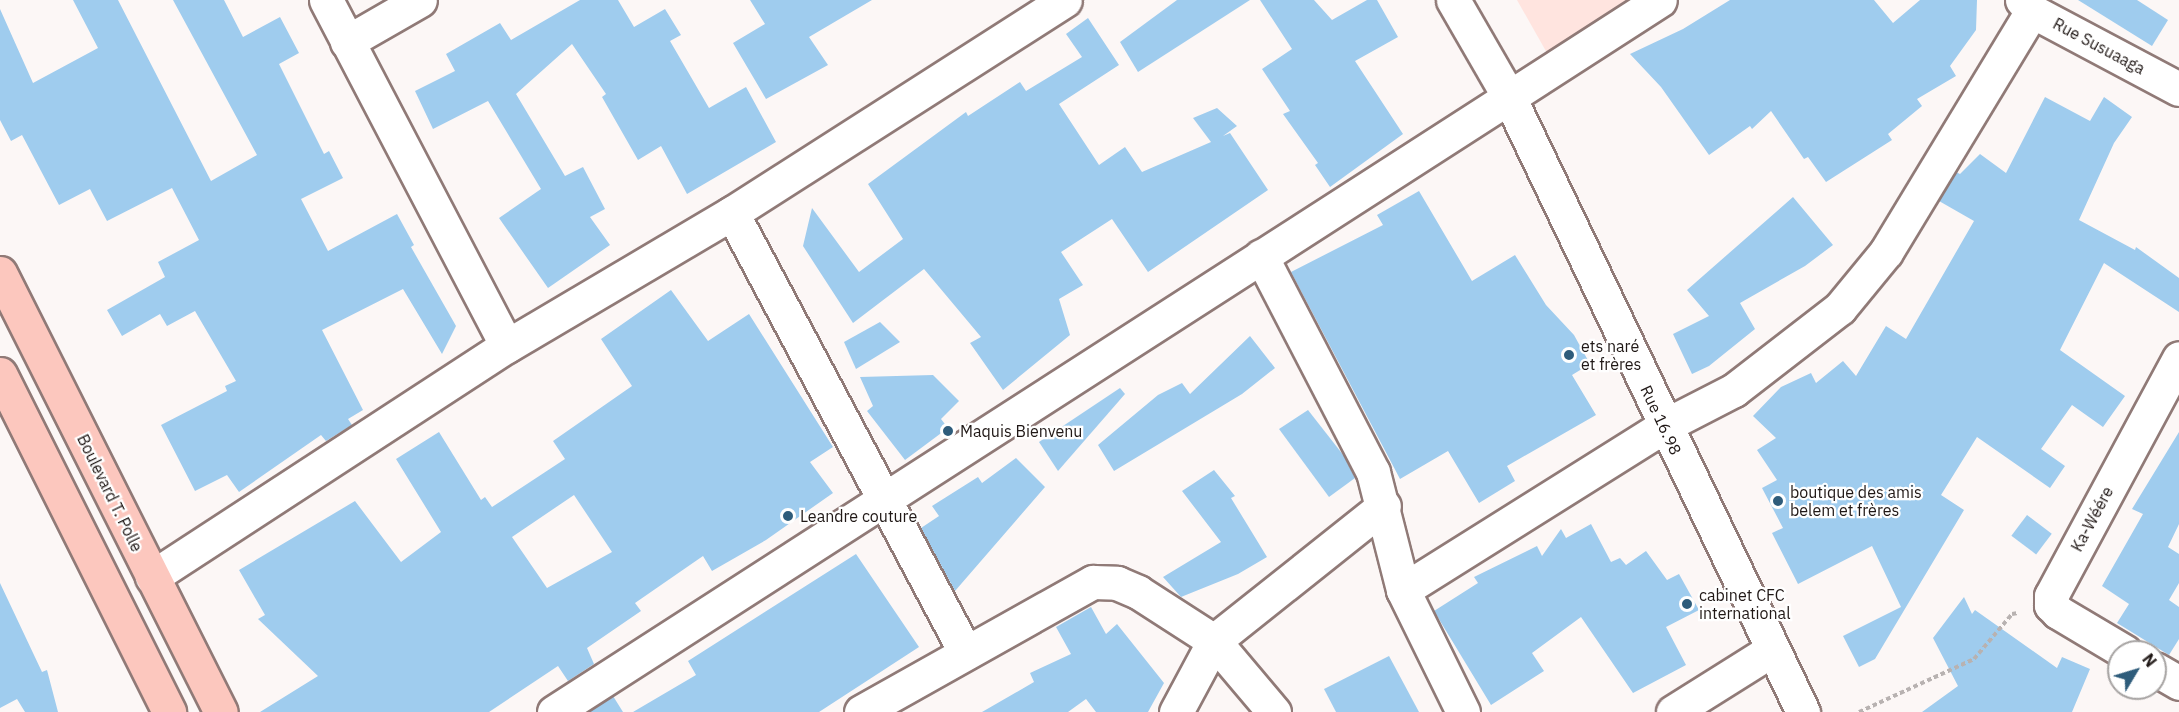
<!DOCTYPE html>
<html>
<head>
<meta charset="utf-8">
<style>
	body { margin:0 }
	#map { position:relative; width:2179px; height:712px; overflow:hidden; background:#fcf7f6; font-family:"IBM Plex Sans",sans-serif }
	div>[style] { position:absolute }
	.built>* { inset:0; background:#ffe4df }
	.building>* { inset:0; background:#9fccee; transform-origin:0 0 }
	.path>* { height:4px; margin-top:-2px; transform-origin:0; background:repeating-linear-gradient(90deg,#b8b2b1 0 4.5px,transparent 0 7.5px) }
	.roads { filter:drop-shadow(2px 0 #907a77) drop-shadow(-2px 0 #907a77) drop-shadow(0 2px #907a77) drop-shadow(0 -2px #907a77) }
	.minor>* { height:33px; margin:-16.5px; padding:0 16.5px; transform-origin:16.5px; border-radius:16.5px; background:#fff }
	.trunk>* { height:33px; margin:-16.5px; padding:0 16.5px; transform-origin:16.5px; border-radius:16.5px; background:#fcc7be }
	.dots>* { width:16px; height:16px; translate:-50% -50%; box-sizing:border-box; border:3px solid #fff; border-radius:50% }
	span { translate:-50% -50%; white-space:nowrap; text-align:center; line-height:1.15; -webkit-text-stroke:4.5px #fff; paint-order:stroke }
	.street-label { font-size:16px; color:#201816 }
	.poi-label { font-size:16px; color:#201816 }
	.left { translate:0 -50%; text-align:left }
	.north { position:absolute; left:2107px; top:640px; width:60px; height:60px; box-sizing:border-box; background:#fff; border:2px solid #a6a3a2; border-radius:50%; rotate:52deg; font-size:16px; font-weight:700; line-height:24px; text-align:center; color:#201816 }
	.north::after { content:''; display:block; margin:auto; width:21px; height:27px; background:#2e5c7b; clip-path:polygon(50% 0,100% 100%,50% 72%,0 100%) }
</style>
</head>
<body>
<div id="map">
	<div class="built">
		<div style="clip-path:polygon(1517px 0,1627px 0,1547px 53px)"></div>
	</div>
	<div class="building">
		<div style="clip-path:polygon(73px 0,118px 0,211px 181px,257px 155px,173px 0,224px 0,243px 37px,280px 17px,299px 53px,279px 64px,324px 154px,329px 151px,343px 178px,301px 199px,328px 251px,397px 214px,414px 245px,411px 247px,456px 326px,442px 354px,403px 289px,322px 330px,363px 410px,348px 419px,352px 425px,326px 441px,321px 435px,239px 492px,227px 475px,195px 491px,161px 425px,227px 391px,225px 386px,236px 381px,195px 311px,167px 326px,160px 314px,122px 336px,107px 310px,165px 277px,158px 262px,199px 240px,172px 188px,107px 221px,90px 189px,59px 205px,22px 135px,11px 141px,0 120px,0 9px,33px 83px,98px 48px)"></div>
		<div style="clip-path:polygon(580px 0,618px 0,634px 27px,665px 9px,681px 35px,670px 41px,709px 108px,746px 87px,776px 142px,687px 194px,661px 146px,638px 160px,602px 97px,606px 94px,572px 44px,516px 94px,565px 176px,583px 167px,605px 209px,590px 217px,610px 245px,548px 288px,499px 218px,541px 189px,488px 101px,433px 129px,415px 91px,455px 71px,446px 54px,500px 23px,511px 40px)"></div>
		<div style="clip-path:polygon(750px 0,872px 0,809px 37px,828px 65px,766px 99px,733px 43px,765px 24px)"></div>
		<div style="clip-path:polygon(1177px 0,1250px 0,1138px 72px,1120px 42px)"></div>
		<div style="clip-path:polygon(1260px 0,1314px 0,1332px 20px,1367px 0,1377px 0,1398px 37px,1355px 61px,1403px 134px,1330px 187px,1315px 165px,1318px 163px,1283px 114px,1290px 111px,1262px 69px,1292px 49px)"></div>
		<div style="clip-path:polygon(1730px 0,1874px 0,1893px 23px,1920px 0,1977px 0,1976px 30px,1950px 66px,1956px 76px,1917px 99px,1922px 106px,1888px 134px,1892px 140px,1826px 182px,1808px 157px,1804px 159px,1771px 111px,1752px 129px,1750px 126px,1709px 155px,1661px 87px,1630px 54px,1683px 29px)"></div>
		<div style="clip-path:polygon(2078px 0,2137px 0,2168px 20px,2152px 46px)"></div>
		<div style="clip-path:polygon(1088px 18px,1119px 65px,1059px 104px,1099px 165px,1125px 147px,1142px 172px,1211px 142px,1193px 118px,1217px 108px,1237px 126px,1223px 136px,1230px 133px,1268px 190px,1148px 272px,1112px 219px,1061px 252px,1083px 285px,1059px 299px,1070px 335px,1003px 390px,970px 343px,981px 337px,924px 269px,853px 323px,803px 246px,812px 208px,859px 272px,903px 239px,868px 184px,966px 112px,968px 116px,1020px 82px,1026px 91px,1082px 57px,1066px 34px)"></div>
		<div style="clip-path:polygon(2045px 97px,2090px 121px,2104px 97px,2132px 117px,2114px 143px,2079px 220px,2135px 250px,2136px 247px,2179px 278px,2179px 312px,2104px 263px,2060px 350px,2125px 396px,2103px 427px,2072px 405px,2041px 449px,2065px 466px,2050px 488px,1977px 437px,1941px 495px,1964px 510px,1875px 659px,1859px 667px,1843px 636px,1901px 607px,1872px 546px,1798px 584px,1772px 533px,1783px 528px,1762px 488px,1777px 480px,1757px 450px,1776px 438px,1753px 416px,1781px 387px,1811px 373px,1816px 383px,1843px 361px,1856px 376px,1886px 326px,1906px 339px,1974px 221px,1939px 201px,1956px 172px,1960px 174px,1980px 154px,2006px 173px)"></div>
		<div style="clip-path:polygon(1419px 191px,1472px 281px,1515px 255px,1546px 305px,1574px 335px,1590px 364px,1572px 375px,1596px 415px,1507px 466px,1515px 481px,1479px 503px,1448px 451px,1400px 479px,1291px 272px,1383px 225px,1377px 215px)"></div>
		<div style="clip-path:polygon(1793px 197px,1833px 245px,1805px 266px,1740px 303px,1755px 329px,1709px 366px,1692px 374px,1673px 334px,1709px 316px,1687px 290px)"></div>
		<div style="clip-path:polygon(evenodd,671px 290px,708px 341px,749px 314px,833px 447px,810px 462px,833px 493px,766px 540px,712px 571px,703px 556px,635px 603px,641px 611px,587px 648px,594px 664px,568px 681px,558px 666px,489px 712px,260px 712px,318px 676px,258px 619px,265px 615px,239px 570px,355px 501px,401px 562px,441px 532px,396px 459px,439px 432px,481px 500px,485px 497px,492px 507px,565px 459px,553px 441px,632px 386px,601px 339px,671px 290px,574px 495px,612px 552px,547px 588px,512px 537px,574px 495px)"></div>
		<div style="clip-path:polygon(880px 322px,900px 342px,856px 369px,844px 342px)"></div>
		<div style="clip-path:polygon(1250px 336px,1275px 368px,1242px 394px,1114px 471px,1098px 445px,1158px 395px,1182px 383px,1190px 394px)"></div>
		<div style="clip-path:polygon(933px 375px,959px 401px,941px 419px,948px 428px,905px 460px,867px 411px,873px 406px,860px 377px)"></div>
		<div style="clip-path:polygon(1120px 388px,1125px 394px,1058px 471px,1039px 442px)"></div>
		<div style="clip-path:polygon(1308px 410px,1344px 456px,1355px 478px,1329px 497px,1279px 429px)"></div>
		<div style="clip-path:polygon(2179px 432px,2179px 524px,2168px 547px,2179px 554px,2179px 583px,2169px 600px,2179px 607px,2179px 639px,2169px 655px,2117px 623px,2129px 604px,2102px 586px,2143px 514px,2132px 509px)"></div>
		<div style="clip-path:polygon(1016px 458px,1045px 487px,955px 591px,921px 528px,939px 516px,932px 506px,978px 477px,982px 483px)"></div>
		<div style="clip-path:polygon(1214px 470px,1235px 496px,1231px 498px,1267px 557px,1238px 574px,1181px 597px,1163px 577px,1221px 542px,1182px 491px)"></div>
		<div style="left:2027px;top:515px;width:31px;height:26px;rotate:37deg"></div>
		<div style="clip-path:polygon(1591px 524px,1611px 562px,1620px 558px,1626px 565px,1646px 551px,1667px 580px,1679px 574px,1699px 610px,1666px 627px,1686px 665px,1633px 693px,1581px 617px,1532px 653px,1544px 671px,1491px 705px,1434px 611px,1478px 583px,1474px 577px,1537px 546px,1542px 556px,1561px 529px,1566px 538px)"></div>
		<div style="clip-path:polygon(856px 554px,919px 647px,819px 712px,633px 712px,696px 675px,688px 661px)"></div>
		<div style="clip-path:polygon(0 583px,42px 672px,47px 670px,58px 712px,25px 712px,17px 699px,0 708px)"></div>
		<div style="clip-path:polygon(1964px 597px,1972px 614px,1975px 610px,2057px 668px,2062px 657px,2090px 669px,2072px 712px,1922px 712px,1958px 686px,1933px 638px)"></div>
		<div style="clip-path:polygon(1091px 607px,1106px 634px,1117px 624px,1164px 683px,1148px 712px,1096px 712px,1086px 699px,1068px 712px,982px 712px,1034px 682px,1030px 673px,1071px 654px,1056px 627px)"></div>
		<div style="clip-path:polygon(1389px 656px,1419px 712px,1336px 712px,1324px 689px)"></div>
		<div style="clip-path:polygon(613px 696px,623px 712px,589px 712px)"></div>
	</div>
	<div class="path">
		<div style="left:1859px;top:712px;width:127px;rotate:-24.7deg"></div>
		<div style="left:1974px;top:659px;width:59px;rotate:-49.8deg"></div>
		<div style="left:2012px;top:614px;width:6px;rotate:-9deg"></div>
	</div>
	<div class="roads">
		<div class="minor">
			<div style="left:326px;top:0;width:390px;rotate:62.4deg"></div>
			<div style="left:1453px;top:0;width:112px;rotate:60deg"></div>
			<div style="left:1509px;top:97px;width:682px;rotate:64.45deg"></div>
			<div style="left:2022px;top:0;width:15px;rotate:48deg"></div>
			<div style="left:2032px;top:11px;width:166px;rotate:28deg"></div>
			<div style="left:347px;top:42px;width:84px;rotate:-29.9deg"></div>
			<div style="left:732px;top:213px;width:498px;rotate:62deg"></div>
			<div style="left:1261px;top:256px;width:243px;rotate:62.6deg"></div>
			<div style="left:1373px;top:472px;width:122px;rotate:75.7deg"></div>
			<div style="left:1403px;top:590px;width:308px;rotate:-32.1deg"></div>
			<div style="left:1664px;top:426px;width:79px;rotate:-27.2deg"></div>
			<div style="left:1734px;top:390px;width:134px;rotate:-37.7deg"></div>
			<div style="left:1840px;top:308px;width:72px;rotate:-50.6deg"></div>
			<div style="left:1886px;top:252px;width:282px;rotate:-58.8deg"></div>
			<div style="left:152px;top:577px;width:424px;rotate:-33.1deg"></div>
			<div style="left:507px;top:346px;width:261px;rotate:-30.6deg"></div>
			<div style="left:732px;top:213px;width:395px;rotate:-32.6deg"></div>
			<div style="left:1403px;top:590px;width:136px;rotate:63.8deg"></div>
			<div style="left:2125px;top:652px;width:78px;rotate:-149.2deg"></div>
			<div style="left:2058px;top:612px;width:10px;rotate:-135deg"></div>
			<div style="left:2051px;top:605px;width:9px;rotate:-90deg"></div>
			<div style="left:2051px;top:596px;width:270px;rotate:-61.7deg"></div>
			<div style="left:2155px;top:669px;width:28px;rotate:30deg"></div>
			<div style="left:554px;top:712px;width:1315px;rotate:-32.77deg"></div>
			<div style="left:861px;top:712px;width:266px;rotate:-29.3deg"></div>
			<div style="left:1093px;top:582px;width:24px;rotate:2deg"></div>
			<div style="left:1117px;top:583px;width:23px;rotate:23deg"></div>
			<div style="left:1138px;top:592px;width:90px;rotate:32.8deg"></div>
			<div style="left:1214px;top:641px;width:93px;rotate:49.8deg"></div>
			<div style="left:1176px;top:712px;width:81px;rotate:-61.8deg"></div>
			<div style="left:1214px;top:641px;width:217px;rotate:-38.5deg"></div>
			<div style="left:1673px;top:712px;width:117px;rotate:-32.1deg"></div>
		</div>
		<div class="trunk">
			<div style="left:0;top:273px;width:491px;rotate:63.3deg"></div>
			<div style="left:0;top:374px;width:378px;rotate:63.4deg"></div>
		</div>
	</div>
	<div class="dots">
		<div style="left:1569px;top:355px;background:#2e5c7b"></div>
		<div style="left:948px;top:431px;background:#2e5c7b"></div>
		<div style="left:1778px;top:501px;background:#2e5c7b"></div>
		<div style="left:788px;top:516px;background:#2e5c7b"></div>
		<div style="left:1687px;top:604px;background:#2e5c7b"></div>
	</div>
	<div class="street-label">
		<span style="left:2099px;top:46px;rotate:28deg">Rue Susuaaga</span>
		<span style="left:1661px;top:420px;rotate:65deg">Rue 16.98</span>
		<span style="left:110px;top:493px;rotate:64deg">Boulevard T. Polle</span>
		<span style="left:2092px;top:519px;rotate:-62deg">Ka-Wéére</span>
	</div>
	<div class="poi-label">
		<span class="left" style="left:1581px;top:355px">ets naré<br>et frères</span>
		<span class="left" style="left:960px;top:431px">Maquis Bienvenu</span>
		<span class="left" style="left:1790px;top:501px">boutique des amis<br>belem et frères</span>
		<span class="left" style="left:800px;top:516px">Leandre couture</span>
		<span class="left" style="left:1699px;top:604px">cabinet CFC<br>international</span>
	</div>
	<div class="north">N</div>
</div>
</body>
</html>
